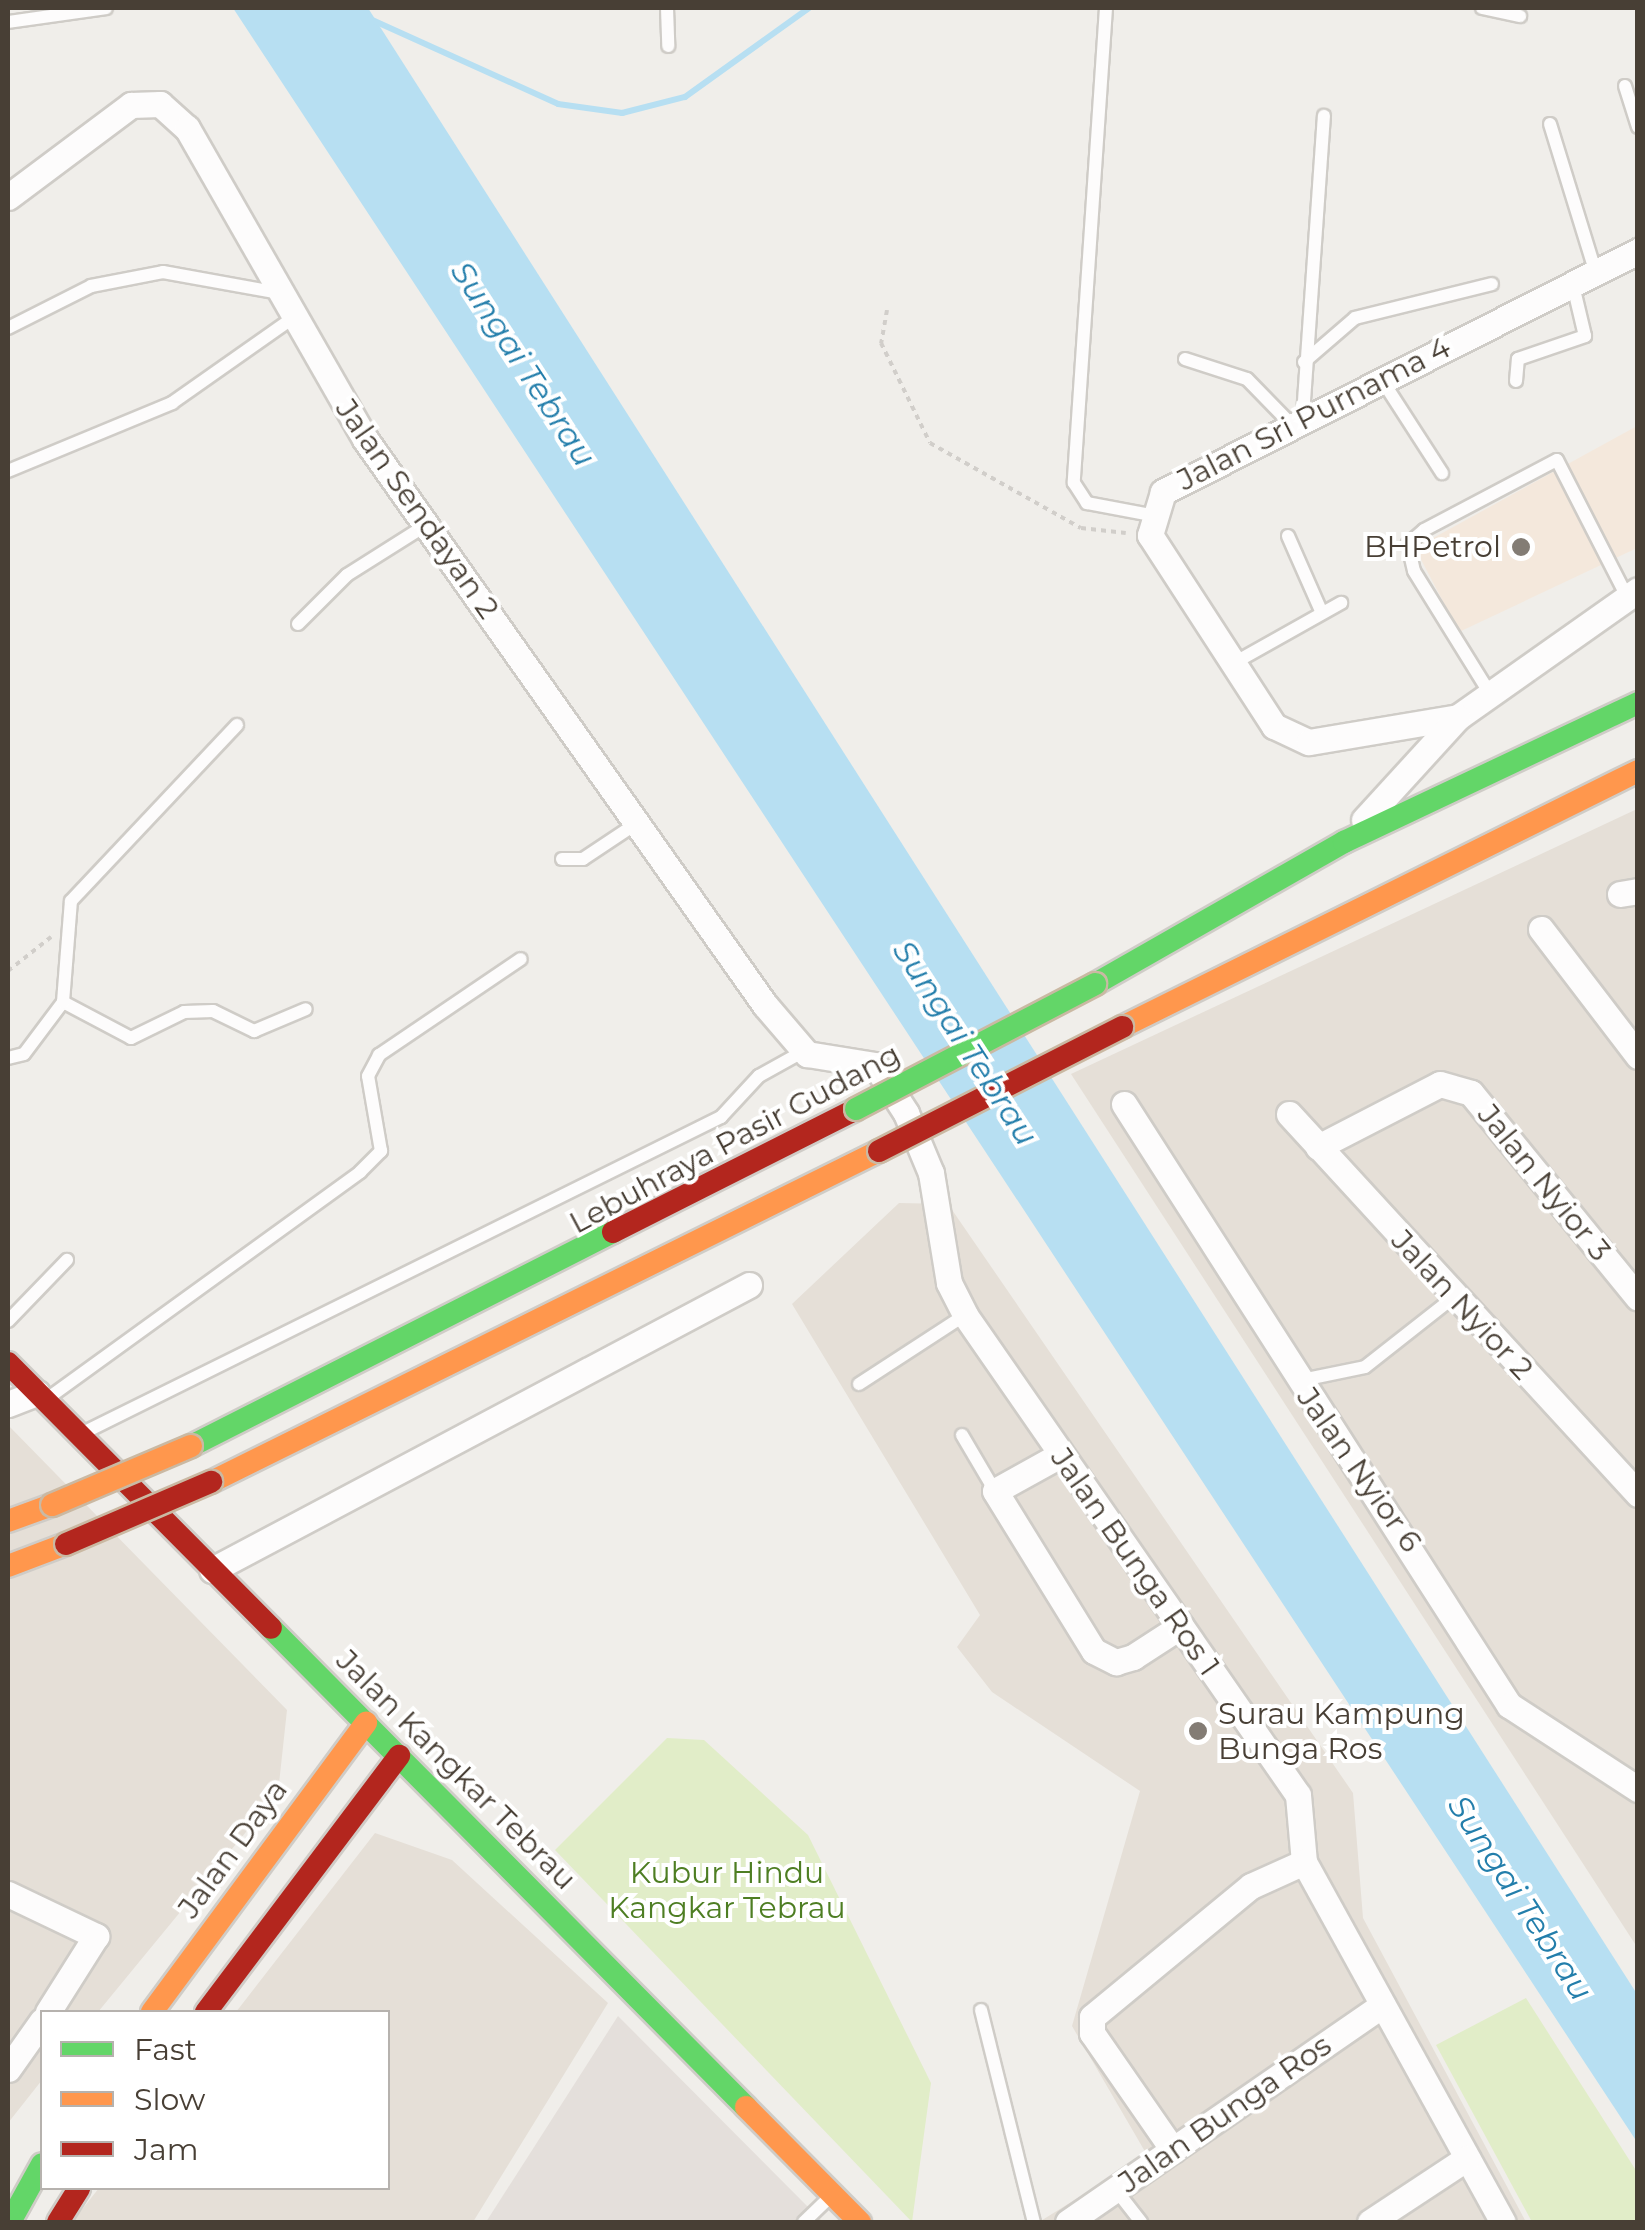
<!DOCTYPE html>
<html>
<head>
<meta charset="utf-8">
<style>
	body { margin:0 }
	#map { position:relative; width:1645px; height:2230px; overflow:hidden; background:#f0eeea; font-family:Montserrat,sans-serif }
	div>[style] { position:absolute }
	.residential>* { inset:0; background:#e5dfd7 }
	.commercial>* { inset:0; background:#f4e8dc }
	.industrial>* { inset:0; background:#e4dfdb }
	.green>* { inset:0; background:#e1edc8 }
	.water>* { inset:0; background:#b7dff2 }
	.stream>* { height:6px; margin:-3px; padding:0 3px; transform-origin:3px; border-radius:3px; background:#b7dff2 }
	.path>* { height:4px; margin-top:-2px; transform-origin:0; background:repeating-linear-gradient(90deg,#d1ceca 0 5px,transparent 0 10px) }
	.roads { filter:drop-shadow(2px 0 #cfccc7) drop-shadow(-2px 0 #cfccc7) drop-shadow(0 2px #cfccc7) drop-shadow(0 -2px #cfccc7) }
	.lane>* { height:12px; margin:-6px; padding:0 6px; transform-origin:6px; border-radius:6px; background:#fdfcfc }
	.street>* { height:25px; margin:-12.5px; padding:0 12.5px; transform-origin:12.5px; border-radius:12.5px; background:#fdfcfc }
	.fast>* { height:22px; margin:-11px; padding:0 11px; transform-origin:11px; border-radius:11px; background:#63d668 }
	.slow>* { height:22px; margin:-11px; padding:0 11px; transform-origin:11px; border-radius:11px; background:#ff974d }
	.jam>* { height:22px; margin:-11px; padding:0 11px; transform-origin:11px; border-radius:11px; background:#b3261e }
	.bridges { filter:drop-shadow(2px 0 #cab9a3) drop-shadow(-2px 0 #cab9a3) drop-shadow(0 2px #cab9a3) drop-shadow(0 -2px #cab9a3) }
	.fast-bridge>* { height:22px; margin:-11px; padding:0 11px; transform-origin:11px; border-radius:11px; background:#63d668 }
	.slow-bridge>* { height:22px; margin:-11px; padding:0 11px; transform-origin:11px; border-radius:11px; background:#ff974d }
	.jam-bridge>* { height:22px; margin:-11px; padding:0 11px; transform-origin:11px; border-radius:11px; background:#b3261e }
	.dots>* { width:28px; height:28px; translate:-50% -50%; box-sizing:border-box; border:5px solid #fff; border-radius:50% }
	span { translate:-50% -50%; white-space:nowrap; text-align:center; line-height:1.15; -webkit-text-stroke:8px #fff; paint-order:stroke }
	.street-label { font-size:30px; color:#483f35 }
	.poi-label { font-size:30px; color:#483f35 }
	.right { translate:-100% -50%; text-align:right }
	.left { translate:0 -50%; text-align:left }
	.park-label { font-size:30px; color:#4e7e23 }
	.water-label { font-size:32px; color:#237eab; font-style:italic }
	.frame { position:absolute; inset:0; border:10px solid #483f35; pointer-events:none }
	.legend { position:absolute; left:40px; top:2010px; width:350px; height:180px; box-sizing:border-box; background:#fff; border:2px solid #b6b2ae; margin:0; padding:12px 18px; list-style:none; font-size:30px; color:#483f35 }
	.legend li { display:flex; align-items:center; gap:20px; height:50px }
	.legend b { width:50px; border:2px solid #b6b2ae }
</style>
</head>
<body>
<div id="map">
	<div class="residential">
		<div style="clip-path:polygon(1637px 809px,1637px 1947px,1071px 1074px)"></div>
		<div style="clip-path:polygon(899px 1203px,948px 1204px,1353px 1793px,1363px 1918px,1526px 2222px,1039px 2222px,1147px 2155px,1072px 2026px,1140px 1791px,992px 1692px,957px 1647px,980px 1615px,792px 1304px)"></div>
		<div style="clip-path:polygon(8px 1425px,287px 1710px,278px 1793px,98px 2012px,42px 2012px,42px 2080px,8px 2123px)"></div>
		<div style="clip-path:polygon(375px 1833px,452px 1860px,608px 2003px,473px 2222px,72px 2222px,99px 2188px,388px 2188px,388px 2012px,236px 2012px)"></div>
	</div>
	<div class="commercial">
		<div style="clip-path:polygon(1637px 426px,1637px 548px,1459px 632px,1415px 548px)"></div>
	</div>
	<div class="industrial">
		<div style="clip-path:polygon(618px 2016px,823px 2222px,486px 2222px)"></div>
	</div>
	<div class="green">
		<div style="clip-path:polygon(667px 1738px,704px 1740px,808px 1835px,931px 2083px,912px 2222px,555px 1850px)"></div>
		<div style="clip-path:polygon(1526px 1998px,1637px 2172px,1637px 2222px,1532px 2222px,1436px 2045px)"></div>
	</div>
	<div class="water">
		<div style="clip-path:polygon(233px 8px,368px 8px,1637px 1994px,1637px 2142px)"></div>
	</div>
	<div class="stream">
		<div style="left:370px;top:19px;width:206px;rotate:24.3deg"></div>
		<div style="left:558px;top:104px;width:65px;rotate:8deg"></div>
		<div style="left:622px;top:113px;width:65px;rotate:-14.3deg"></div>
		<div style="left:685px;top:97px;width:153px;rotate:-35.7deg"></div>
	</div>
	<div class="path">
		<div style="left:887px;top:310px;width:34px;rotate:100deg"></div>
		<div style="left:881px;top:343px;width:111px;rotate:63.9deg"></div>
		<div style="left:930px;top:443px;width:173px;rotate:29.4deg"></div>
		<div style="left:1081px;top:528px;width:45px;rotate:6.3deg"></div>
		<div style="left:8px;top:971px;width:55px;rotate:-38.3deg"></div>
	</div>
	<div class="roads">
		<div class="lane">
			<div style="left:667px;top:8px;width:38px;rotate:88deg"></div>
			<div style="left:1106px;top:8px;width:476px;rotate:93.9deg"></div>
			<div style="left:1074px;top:483px;width:24px;rotate:57deg"></div>
			<div style="left:1087px;top:503px;width:65px;rotate:10.6deg"></div>
			<div style="left:1482px;top:8px;width:39px;rotate:12deg"></div>
			<div style="left:8px;top:22px;width:99px;rotate:-8.1deg"></div>
			<div style="left:1625px;top:86px;width:43px;rotate:72.4deg"></div>
			<div style="left:1550px;top:124px;width:153px;rotate:72.9deg"></div>
			<div style="left:8px;top:328px;width:93px;rotate:-26.8deg"></div>
			<div style="left:91px;top:286px;width:73px;rotate:-11deg"></div>
			<div style="left:163px;top:272px;width:119px;rotate:10.2deg"></div>
			<div style="left:1185px;top:359px;width:65px;rotate:17.9deg"></div>
			<div style="left:1247px;top:379px;width:60px;rotate:45.7deg"></div>
			<div style="left:1304px;top:362px;width:67px;rotate:-40.8deg"></div>
			<div style="left:1355px;top:318px;width:141px;rotate:-13.9deg"></div>
			<div style="left:1382px;top:380px;width:111px;rotate:57.2deg"></div>
			<div style="left:1516px;top:381px;width:22px;rotate:-85deg"></div>
			<div style="left:1518px;top:359px;width:71px;rotate:-18.9deg"></div>
			<div style="left:1585px;top:336px;width:57px;rotate:-103.3deg"></div>
			<div style="left:1303px;top:415px;width:300px;rotate:-86deg"></div>
			<div style="left:8px;top:471px;width:178px;rotate:-22.5deg"></div>
			<div style="left:172px;top:403px;width:148px;rotate:-35.1deg"></div>
			<div style="left:1288px;top:536px;width:84px;rotate:66.2deg"></div>
			<div style="left:298px;top:624px;width:69px;rotate:-45deg"></div>
			<div style="left:347px;top:575px;width:93px;rotate:-32.3deg"></div>
			<div style="left:1234px;top:663px;width:123px;rotate:-29.3deg"></div>
			<div style="left:1489px;top:692px;width:142px;rotate:-121.8deg"></div>
			<div style="left:1414px;top:571px;width:28px;rotate:-103deg"></div>
			<div style="left:1408px;top:544px;width:21px;rotate:-41deg"></div>
			<div style="left:1424px;top:530px;width:150px;rotate:-27.8deg"></div>
			<div style="left:1557px;top:460px;width:152px;rotate:62.9deg"></div>
			<div style="left:562px;top:859px;width:21px"></div>
			<div style="left:583px;top:859px;width:65px;rotate:-33.7deg"></div>
			<div style="left:63px;top:1002px;width:77px;rotate:27.9deg"></div>
			<div style="left:131px;top:1038px;width:59px;rotate:-26.1deg"></div>
			<div style="left:184px;top:1012px;width:29px;rotate:-2deg"></div>
			<div style="left:213px;top:1011px;width:46px;rotate:26deg"></div>
			<div style="left:254px;top:1031px;width:56px;rotate:-22.9deg"></div>
			<div style="left:8px;top:1058px;width:16px;rotate:-14deg"></div>
			<div style="left:24px;top:1054px;width:65px;rotate:-53.1deg"></div>
			<div style="left:63px;top:1002px;width:101px;rotate:-85.5deg"></div>
			<div style="left:71px;top:901px;width:242px;rotate:-46.7deg"></div>
			<div style="left:8px;top:1321px;width:85px;rotate:-46deg"></div>
			<div style="left:1302px;top:1380px;width:64px;rotate:-11.7deg"></div>
			<div style="left:1365px;top:1367px;width:113px;rotate:-38.2deg"></div>
			<div style="left:859px;top:1384px;width:126px;rotate:-33.1deg"></div>
			<div style="left:51px;top:1396px;width:382px;rotate:-35.9deg"></div>
			<div style="left:360px;top:1172px;width:30px;rotate:-45deg"></div>
			<div style="left:381px;top:1151px;width:76px;rotate:-99.8deg"></div>
			<div style="left:368px;top:1076px;width:24px;rotate:-62deg"></div>
			<div style="left:379px;top:1055px;width:171px;rotate:-34.1deg"></div>
			<div style="left:85px;top:1432px;width:710px;rotate:-26.35deg"></div>
			<div style="left:721px;top:1117px;width:56px;rotate:-47.2deg"></div>
			<div style="left:759px;top:1076px;width:51px;rotate:-29.1deg"></div>
			<div style="left:962px;top:1435px;width:65px;rotate:59.5deg"></div>
			<div style="left:981px;top:2010px;width:219px;rotate:76deg"></div>
			<div style="left:1116px;top:2190px;width:41px;rotate:52deg"></div>
			<div style="left:804px;top:2222px;width:37px;rotate:-44deg"></div>
		</div>
		<div class="street">
			<div style="left:8px;top:197px;width:154px;rotate:-36.8deg"></div>
			<div style="left:131px;top:105px;width:29px;rotate:-2deg"></div>
			<div style="left:160px;top:104px;width:36px;rotate:42deg"></div>
			<div style="left:187px;top:128px;width:358px;rotate:60.2deg"></div>
			<div style="left:365px;top:439px;width:693px;rotate:54.75deg"></div>
			<div style="left:765px;top:1005px;width:65px;rotate:49.4deg"></div>
			<div style="left:807px;top:1054px;width:69px;rotate:9.2deg"></div>
			<div style="left:875px;top:1065px;width:57px;rotate:57.1deg"></div>
			<div style="left:906px;top:1113px;width:65px;rotate:67.4deg"></div>
			<div style="left:931px;top:1173px;width:111px;rotate:80.7deg"></div>
			<div style="left:949px;top:1283px;width:36px;rotate:63deg"></div>
			<div style="left:965px;top:1315px;width:584px;rotate:55.25deg"></div>
			<div style="left:1298px;top:1795px;width:67px;rotate:84.9deg"></div>
			<div style="left:1304px;top:1862px;width:411px;rotate:61.1deg"></div>
			<div style="left:1638px;top:251px;width:533px;rotate:153.1deg"></div>
			<div style="left:1163px;top:492px;width:45px;rotate:106.8deg"></div>
			<div style="left:1150px;top:535px;width:228px;rotate:57deg"></div>
			<div style="left:1274px;top:726px;width:38px;rotate:25deg"></div>
			<div style="left:1309px;top:742px;width:151px;rotate:-9.5deg"></div>
			<div style="left:1458px;top:717px;width:220px;rotate:-35.2deg"></div>
			<div style="left:1364px;top:820px;width:139px;rotate:-47.6deg"></div>
			<div style="left:1620px;top:894px;width:18px;rotate:-9deg"></div>
			<div style="left:1541px;top:929px;width:160px;rotate:52.6deg"></div>
			<div style="left:1124px;top:1104px;width:714px;rotate:57.36deg"></div>
			<div style="left:1509px;top:1705px;width:154px;rotate:33.1deg"></div>
			<div style="left:1289px;top:1114px;width:516px;rotate:47.43deg"></div>
			<div style="left:1318px;top:1147px;width:137px;rotate:-27.3deg"></div>
			<div style="left:1440px;top:1084px;width:32px;rotate:16deg"></div>
			<div style="left:1471px;top:1093px;width:264px;rotate:50.8deg"></div>
			<div style="left:8px;top:1404px;width:31px;rotate:-21deg"></div>
			<div style="left:1060px;top:1455px;width:74px;rotate:151deg"></div>
			<div style="left:995px;top:1491px;width:188px;rotate:58.3deg"></div>
			<div style="left:1094px;top:1651px;width:25px;rotate:27deg"></div>
			<div style="left:1116px;top:1662px;width:18px;rotate:-16deg"></div>
			<div style="left:1133px;top:1657px;width:57px;rotate:-32.9deg"></div>
			<div style="left:212px;top:1570px;width:608px;rotate:-27.96deg"></div>
			<div style="left:8px;top:1894px;width:98px;rotate:25.5deg"></div>
			<div style="left:96px;top:1936px;width:90px;rotate:122.3deg"></div>
			<div style="left:8px;top:2069px;width:59px;rotate:-54.7deg"></div>
			<div style="left:1173px;top:2150px;width:142px;rotate:-124.7deg"></div>
			<div style="left:1092px;top:2033px;width:16px;rotate:-90deg"></div>
			<div style="left:1092px;top:2017px;width:206px;rotate:-39.5deg"></div>
			<div style="left:1251px;top:1886px;width:58px;rotate:-24.4deg"></div>
			<div style="left:1068px;top:2222px;width:382px;rotate:-34.6deg"></div>
			<div style="left:1370px;top:2222px;width:116px;rotate:-33.4deg"></div>
		</div>
		<div class="fast">
			<div style="left:1095px;top:984px;width:287px;rotate:-29.7deg"></div>
			<div style="left:1344px;top:842px;width:325px;rotate:-25.3deg"></div>
			<div style="left:191px;top:1446px;width:473px;rotate:-26.9deg"></div>
			<div style="left:271px;top:1628px;width:675px;rotate:45.24deg"></div>
			<div style="left:10px;top:2222px;width:66px;rotate:-61.1deg"></div>
		</div>
		<div class="slow">
			<div style="left:1122px;top:1027px;width:576px;rotate:-26.39deg"></div>
			<div style="left:211px;top:1482px;width:746px;rotate:-26.36deg"></div>
			<div style="left:8px;top:1521px;width:47px;rotate:-20deg"></div>
			<div style="left:8px;top:1566px;width:62px;rotate:-20.8deg"></div>
			<div style="left:152px;top:2012px;width:360px;rotate:-53.5deg"></div>
			<div style="left:746px;top:2107px;width:162px;rotate:45.3deg"></div>
		</div>
		<div class="jam">
			<div style="left:613px;top:1232px;width:272px;rotate:-26.8deg"></div>
			<div style="left:8px;top:1363px;width:373px;rotate:45.2deg"></div>
			<div style="left:206px;top:2012px;width:321px;rotate:-53deg"></div>
			<div style="left:58px;top:2222px;width:40px;rotate:-58deg"></div>
		</div>
	</div>
	<div class="bridges">
		<div class="fast-bridge">
			<div style="left:856px;top:1109px;width:270px;rotate:-27.6deg"></div>
		</div>
		<div class="slow-bridge">
			<div style="left:52px;top:1505px;width:151px;rotate:-23deg"></div>
		</div>
		<div class="jam-bridge">
			<div style="left:879px;top:1151px;width:273px;rotate:-27deg"></div>
			<div style="left:66px;top:1544px;width:158px;rotate:-23.2deg"></div>
		</div>
	</div>
	<div class="dots">
		<div style="left:1521px;top:547px;background:#837c74"></div>
		<div style="left:1198px;top:1731px;background:#837c74"></div>
	</div>
	<div class="street-label">
		<span style="left:1314px;top:414px;rotate:-27deg">Jalan Sri Purnama 4</span>
		<span style="left:417px;top:509px;rotate:55deg">Jalan Sendayan 2</span>
		<span style="left:735px;top:1139px;rotate:-28deg">Lebuhraya Pasir Gudang</span>
		<span style="left:1544px;top:1183px;rotate:51deg">Jalan Nyior 3</span>
		<span style="left:1462px;top:1305px;rotate:47deg">Jalan Nyior 2</span>
		<span style="left:1359px;top:1470px;rotate:55deg">Jalan Nyior 6</span>
		<span style="left:1135px;top:1562px;rotate:55deg">Jalan Bunga Ros 1</span>
		<span style="left:456px;top:1770px;rotate:45deg">Jalan Kangkar Tebrau</span>
		<span style="left:233px;top:1849px;rotate:-54deg">Jalan Daya</span>
		<span style="left:1225px;top:2114px;rotate:-35deg">Jalan Bunga Ros</span>
	</div>
	<div class="poi-label">
		<span class="right" style="left:1501px;top:547px">BHPetrol</span>
		<span class="left" style="left:1218px;top:1731px">Surau Kampung<br>Bunga Ros</span>
	</div>
	<div class="park-label">
		<span style="left:727px;top:1890px">Kubur Hindu<br>Kangkar Tebrau</span>
	</div>
	<div class="water-label">
		<span style="left:523px;top:364px;rotate:57deg">Sungai Tebrau</span>
		<span style="left:965px;top:1043px;rotate:57deg">Sungai Tebrau</span>
		<span style="left:1520px;top:1898px;rotate:57deg">Sungai Tebrau</span>
	</div>
	<div class="frame"></div>
	<ul class="legend">
	<li><b style="height:12px;background:#63d668"></b>Fast</li>
	<li><b style="height:12px;background:#ff974d"></b>Slow</li>
	<li><b style="height:12px;background:#b3261e"></b>Jam</li>
	</ul>
</div>
</body>
</html>
